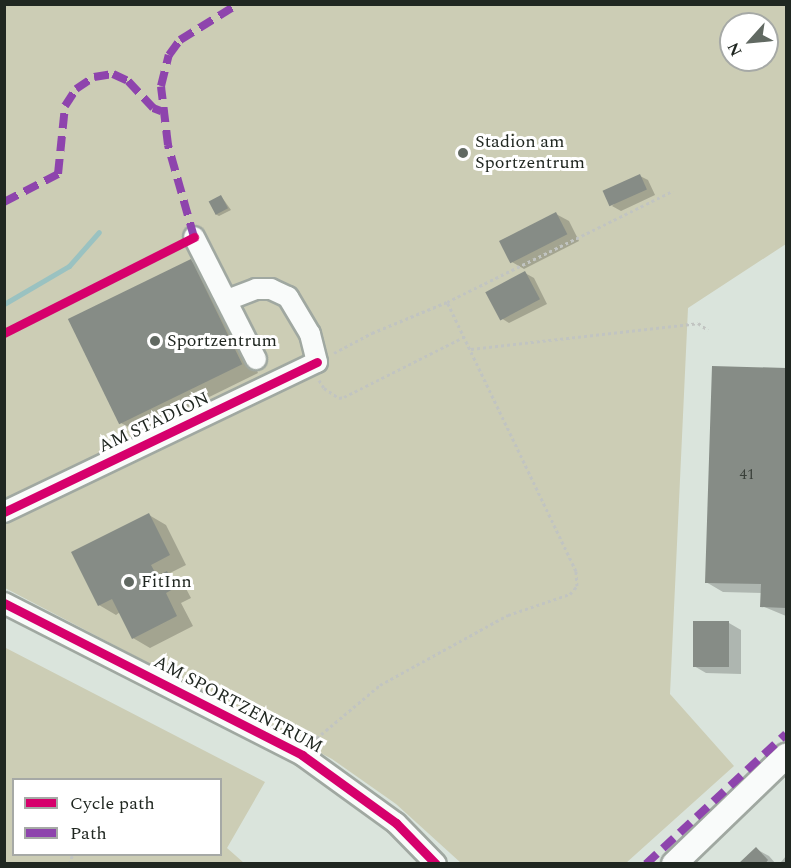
<!DOCTYPE html>
<html>
<head>
<meta charset="utf-8">
<style>
	body { margin:0 }
	#map { position:relative; width:791px; height:868px; overflow:hidden; background:#dae4dc; font-family:Spectral,serif }
	div>[style] { position:absolute }
	.green>* { inset:0; background:#cccdb5 }
	.shadow>* { inset:0; background:#0003 }
	.stream>* { height:5px; margin:-2.5px; padding:0 2.5px; transform-origin:2.5px; border-radius:2.5px; background:#9ac2c1 }
	.building>* { inset:0; background:#868c86; transform-origin:0 0 }
	.path>* { height:3px; margin-top:-1.5px; transform-origin:0; background:repeating-linear-gradient(90deg,#c1c4c1 0 3px,transparent 0 6px) }
	.roads { filter:drop-shadow(2px 0 #a0a8a1) drop-shadow(-2px 0 #a0a8a1) drop-shadow(0 2px #a0a8a1) drop-shadow(0 -2px #a0a8a1) }
	.minor>* { height:20px; margin:-10px; padding:0 10px; transform-origin:10px; border-radius:10px; background:#f9fbfa }
	.major>* { height:24px; margin:-12px; padding:0 12px; transform-origin:12px; border-radius:12px; background:#f9fbfa }
	.quiet>* { height:8px; margin-top:-4px; transform-origin:0; background:repeating-linear-gradient(90deg,#8e44ad 0 15px,transparent 0 23px) }
	.cycleway>* { height:9px; margin:-4.5px; padding:0 4.5px; transform-origin:4.5px; border-radius:4.5px; background:#d6006c }
	.dots>* { width:16px; height:16px; translate:-50% -50%; box-sizing:border-box; border:3px solid #fff; border-radius:50% }
	span { translate:-50% -50%; white-space:nowrap; text-align:center; line-height:1.15; -webkit-text-stroke:6px #fff; paint-order:stroke }
	.number-label { font-size:15px; color:#3a403a }
	.number-label span { -webkit-text-stroke-width:0 }
	.poi-label { font-size:18px; color:#202721 }
	.left { translate:0 -50%; text-align:left }
	.street-label { font-size:18px; color:#202721 }
	.frame { position:absolute; inset:0; border:6px solid #202721; pointer-events:none }
	.legend { position:absolute; left:12px; top:778px; width:210px; height:78px; box-sizing:border-box; background:#fff; border:2px solid #a6a9a6; margin:0; padding:8px 10px; list-style:none; font-size:18px; color:#202721 }
	.legend li { display:flex; align-items:center; gap:12px; height:30px }
	.legend b { width:30px; border:2px solid #a6a9a6 }
	.north { position:absolute; left:719px; top:12px; width:60px; height:60px; box-sizing:border-box; background:#fff; border:2px solid #a6a9a6; border-radius:50%; rotate:243deg; font-size:16px; font-weight:700; line-height:24px; text-align:center; color:#202721 }
	.north::after { content:''; display:block; margin:auto; width:21px; height:27px; background:#616962; clip-path:polygon(50% 0,100% 100%,50% 72%,0 100%) }
</style>
</head>
<body>
<div id="map">
	<div class="green">
		<div style="clip-path:polygon(evenodd,4px 5px,786px 5px,786px 244px,688px 308px,670px 694px,734px 766px,626px 863px,461px 863px,396px 804px,332px 759px,5px 588px,4px 5px,731px 24px,767px 24px,767px 60px,731px 60px,731px 24px)"></div>
		<div style="clip-path:polygon(evenodd,4px 647px,265px 782px,227px 848px,244px 863px,5px 863px,4px 647px,14px 780px,220px 780px,220px 854px,14px 854px,14px 780px)"></div>
	</div>
	<div class="shadow">
		<div style="clip-path:polygon(640px 176px,648px 180px,655px 195px,621px 211px,612px 206px)"></div>
		<div style="clip-path:polygon(221px 196px,231px 210px,219px 216px,215px 214px)"></div>
		<div style="clip-path:polygon(556px 214px,569px 221px,579px 241px,524px 269px,512px 262px)"></div>
		<div style="clip-path:polygon(191px 261px,208px 270px,258px 373px,138px 432px,121px 423px)"></div>
		<div style="clip-path:polygon(525px 273px,534px 278px,547px 304px,509px 323px,501px 318px)"></div>
		<div style="clip-path:polygon(713px 367px,786px 370px,786px 616px,762px 606px,762px 593px,723px 592px,706px 582px)"></div>
		<div style="clip-path:polygon(149px 515px,166px 525px,186px 565px,168px 574px,183px 583px,191px 598px,181px 603px,193px 626px,150px 648px,133px 638px,120px 612px,116px 615px,99px 605px)"></div>
		<div style="clip-path:polygon(729px 623px,741px 630px,741px 674px,706px 673px,694px 666px)"></div>
		<div style="clip-path:polygon(756px 849px,769px 856px,776px 864px,741px 864px)"></div>
		<div style="clip-path:polygon(786px 856px,786px 864px,783px 864px,781px 862px)"></div>
	</div>
	<div class="stream">
		<div style="left:4px;top:304px;width:75px;rotate:-30.3deg"></div>
		<div style="left:69px;top:266px;width:45px;rotate:-48.6deg"></div>
	</div>
	<div class="building">
		<div style="left:640px;top:174px;width:17px;height:41px;rotate:66deg"></div>
		<div style="left:221px;top:195px;width:15px;height:14px;rotate:62deg"></div>
		<div style="left:556px;top:212px;width:25px;height:64px;rotate:63deg"></div>
		<div style="left:191px;top:259px;width:117px;height:137px;rotate:64deg"></div>
		<div style="left:525px;top:271px;width:32px;height:45px;rotate:62deg"></div>
		<div style="clip-path:polygon(712px 366px,786px 368px,786px 608px,760px 607px,761px 584px,705px 583px)"></div>
		<div style="clip-path:polygon(149px 513px,170px 555px,151px 565px,157px 576px,167px 571px,175px 588px,166px 593px,177px 616px,132px 639px,112px 599px,98px 606px,71px 552px)"></div>
		<div style="left:693px;top:621px;width:36px;height:46px"></div>
		<div style="clip-path:polygon(756px 847px,768px 860px,765px 864px,738px 864px)"></div>
	</div>
	<div class="path">
		<div style="left:471px;top:349px;width:228px;rotate:-6.5deg"></div>
		<div style="left:698px;top:323px;width:12px;rotate:35deg"></div>
		<div style="left:334px;top:353px;width:43px;rotate:-27.8deg"></div>
		<div style="left:372px;top:333px;width:81px;rotate:-22.5deg"></div>
		<div style="left:447px;top:302px;width:252px;rotate:-26.2deg"></div>
		<div style="left:319px;top:380px;width:9px;rotate:58deg"></div>
		<div style="left:324px;top:388px;width:18px;rotate:34deg"></div>
		<div style="left:339px;top:398px;width:5px;rotate:-11deg"></div>
		<div style="left:344px;top:397px;width:134px;rotate:-26.6deg"></div>
		<div style="left:312px;top:742px;width:89px;rotate:-40deg"></div>
		<div style="left:380px;top:685px;width:146px;rotate:-28.7deg"></div>
		<div style="left:508px;top:615px;width:65px;rotate:-18.7deg"></div>
		<div style="left:570px;top:594px;width:11px;rotate:-49deg"></div>
		<div style="left:577px;top:586px;width:15px;rotate:-94deg"></div>
		<div style="left:576px;top:571px;width:298px;rotate:-115.6deg"></div>
		<div style="left:69px;top:864px;width:11px;rotate:-68deg"></div>
	</div>
	<div class="roads">
		<div class="minor">
			<div style="left:194px;top:237px;width:137px;rotate:63.1deg"></div>
			<div style="left:4px;top:512px;width:347px;rotate:-25.6deg"></div>
			<div style="left:317px;top:362px;width:29px;rotate:-104deg"></div>
			<div style="left:310px;top:334px;width:43px;rotate:-120.7deg"></div>
			<div style="left:288px;top:297px;width:19px;rotate:-155deg"></div>
			<div style="left:271px;top:289px;width:15px;rotate:180deg"></div>
			<div style="left:256px;top:289px;width:31px;rotate:159deg"></div>
			<div style="left:4px;top:603px;width:335px;rotate:27deg"></div>
			<div style="left:302px;top:755px;width:116px;rotate:35.9deg"></div>
			<div style="left:396px;top:823px;width:57px;rotate:45.7deg"></div>
		</div>
		<div class="major">
			<div style="left:674px;top:864px;width:156px;rotate:-44deg"></div>
		</div>
	</div>
	<div class="quiet">
		<div style="left:4px;top:202px;width:61px;rotate:-27.4deg"></div>
		<div style="left:58px;top:174px;width:68px;rotate:-84.1deg"></div>
		<div style="left:65px;top:106px;width:20px;rotate:-57deg"></div>
		<div style="left:76px;top:89px;width:22px;rotate:-34deg"></div>
		<div style="left:94px;top:77px;width:19px;rotate:-9deg"></div>
		<div style="left:113px;top:74px;width:17px;rotate:25deg"></div>
		<div style="left:128px;top:81px;width:37px;rotate:47deg"></div>
		<div style="left:153px;top:108px;width:9px;rotate:21deg"></div>
		<div style="left:190px;top:240px;width:5px;rotate:-37deg"></div>
		<div style="left:194px;top:237px;width:96px;rotate:-105.8deg"></div>
		<div style="left:168px;top:145px;width:59px;rotate:-96.8deg"></div>
		<div style="left:161px;top:86px;width:32px;rotate:-76deg"></div>
		<div style="left:169px;top:55px;width:19px;rotate:-54deg"></div>
		<div style="left:180px;top:40px;width:68px;rotate:-31.8deg"></div>
		<div style="left:646px;top:864px;width:191px;rotate:-42.9deg"></div>
	</div>
	<div class="cycleway">
		<div style="left:4px;top:333px;width:213px;rotate:-26.8deg"></div>
		<div style="left:4px;top:512px;width:347px;rotate:-25.6deg"></div>
		<div style="left:4px;top:603px;width:335px;rotate:27deg"></div>
		<div style="left:302px;top:755px;width:116px;rotate:35.9deg"></div>
		<div style="left:396px;top:823px;width:57px;rotate:45.7deg"></div>
	</div>
	<div class="dots">
		<div style="left:463px;top:153px;background:#616962"></div>
		<div style="left:155px;top:341px;background:#616962"></div>
		<div style="left:129px;top:582px;background:#616962"></div>
	</div>
	<div class="number-label">
		<span style="left:747px;top:475px">41</span>
	</div>
	<div class="poi-label">
		<span class="left" style="left:475px;top:153px">Stadion am<br>Sportzentrum</span>
		<span class="left" style="left:167px;top:341px">Sportzentrum</span>
		<span class="left" style="left:141px;top:582px">FitInn</span>
	</div>
	<div class="street-label">
		<span style="left:154px;top:423px;rotate:-25deg">AM STADION</span>
		<span style="left:238px;top:705px;rotate:28deg">AM SPORTZENTRUM</span>
	</div>
	<div class="frame"></div>
	<ul class="legend">
	<li><b style="height:8px;background:#d6006c"></b>Cycle path</li>
	<li><b style="height:8px;background:#8e44ad"></b>Path</li>
	</ul>
	<div class="north">N</div>
</div>
</body>
</html>
